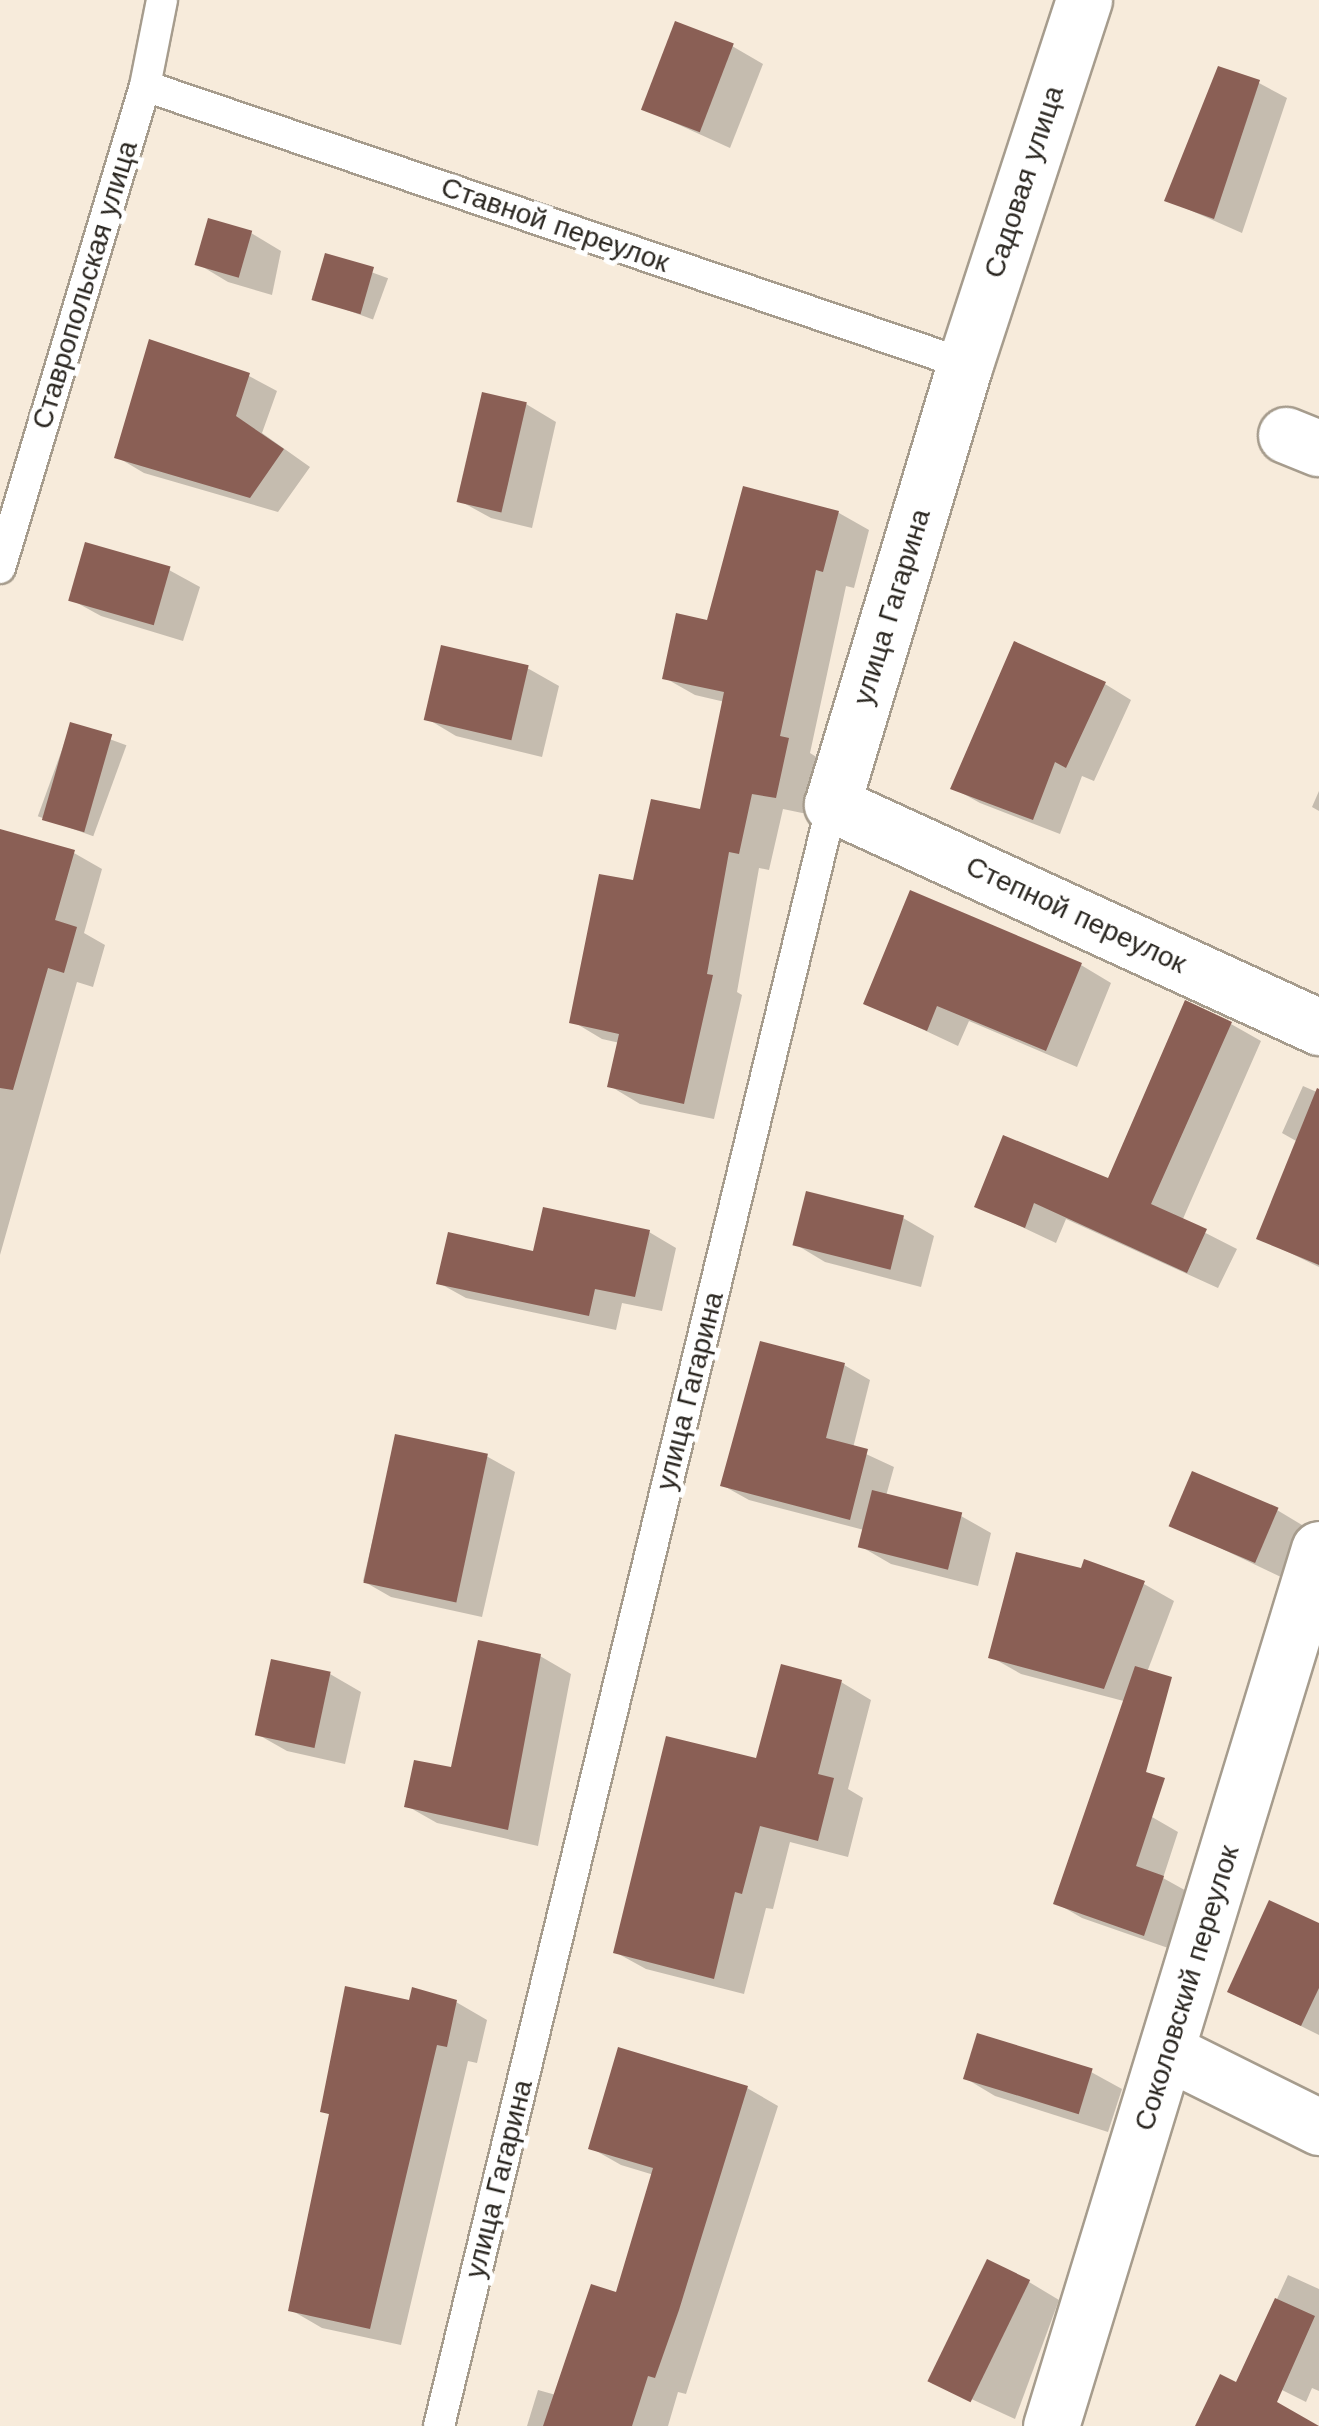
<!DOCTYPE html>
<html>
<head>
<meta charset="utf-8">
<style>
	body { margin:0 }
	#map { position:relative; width:1319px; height:2426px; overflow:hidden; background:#f7ebdb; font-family:"Work Sans",sans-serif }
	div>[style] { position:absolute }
	.shadow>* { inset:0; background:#0003; transform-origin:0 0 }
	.building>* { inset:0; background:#8a5f55; transform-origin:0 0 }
	.roads { filter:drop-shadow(2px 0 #a69c8d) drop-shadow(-2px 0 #a69c8d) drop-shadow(0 2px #a69c8d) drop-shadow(0 -2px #a69c8d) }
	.lane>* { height:30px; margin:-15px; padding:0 15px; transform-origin:15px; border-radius:15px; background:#fff }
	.street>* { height:55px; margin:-27.5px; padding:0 27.5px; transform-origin:27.5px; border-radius:27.5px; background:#fff }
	span { translate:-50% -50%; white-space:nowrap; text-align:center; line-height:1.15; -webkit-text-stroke:10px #fff; paint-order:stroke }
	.street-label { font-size:28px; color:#2a2620 }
</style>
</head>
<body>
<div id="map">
	<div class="shadow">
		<div style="clip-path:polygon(732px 46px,763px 64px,730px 148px,644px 109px)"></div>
		<div style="clip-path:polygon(1219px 69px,1259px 83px,1287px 98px,1242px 233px,1167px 200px)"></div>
		<div style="clip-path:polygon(251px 233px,281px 251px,272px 295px,228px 282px,198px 264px)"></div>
		<div style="left:327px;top:256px;width:65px;height:44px;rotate:20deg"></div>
		<div style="clip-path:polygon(151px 342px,249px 376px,277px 391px,262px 433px,310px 467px,278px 512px,144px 473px,117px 457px)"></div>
		<div style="clip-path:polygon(526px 404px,556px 422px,532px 528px,491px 518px,460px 501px)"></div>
		<div style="clip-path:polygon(744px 489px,839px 513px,869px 530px,854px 588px,846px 586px,810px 753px,818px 758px,807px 814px,783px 809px,769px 870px,759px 868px,737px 992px,742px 995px,714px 1119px,640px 1104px,610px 1086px,620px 1043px,602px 1039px,572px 1021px,635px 883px,702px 812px,725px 702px,695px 695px,665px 678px,709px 622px)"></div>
		<div style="clip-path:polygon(169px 570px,200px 587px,183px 641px,101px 616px,70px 599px)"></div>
		<div style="clip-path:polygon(443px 648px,529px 669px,559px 686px,542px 757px,456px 736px,426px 718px)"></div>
		<div style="clip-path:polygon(1105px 684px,1131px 700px,1094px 781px,1082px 776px,1060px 834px,980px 803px,953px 788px)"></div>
		<div style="left:71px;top:725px;width:59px;height:97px;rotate:20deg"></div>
		<div style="clip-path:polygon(1319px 791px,1319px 811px,1312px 807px)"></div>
		<div style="clip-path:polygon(74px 853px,102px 869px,84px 933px,105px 945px,93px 987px,77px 982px,0 1255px,0 861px)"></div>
		<div style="clip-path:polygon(1081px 965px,1111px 983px,1077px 1067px,969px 1021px,958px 1046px,866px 1003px)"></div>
		<div style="clip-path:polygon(1231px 1024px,1261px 1041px,1182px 1221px,1237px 1249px,1218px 1288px,1066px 1219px,1056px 1243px,977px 1206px,1109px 1181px)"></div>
		<div style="clip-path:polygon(1303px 1086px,1319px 1093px,1319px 1267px,1259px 1238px,1298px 1142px,1282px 1133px)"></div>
		<div style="clip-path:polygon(903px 1218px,934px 1236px,921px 1287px,825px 1262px,795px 1244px)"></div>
		<div style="clip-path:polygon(649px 1232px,676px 1248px,662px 1311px,622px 1303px,616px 1330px,466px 1298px,439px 1283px,535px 1254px)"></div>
		<div style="clip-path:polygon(844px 1365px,870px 1380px,853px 1448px,894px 1467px,886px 1496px,961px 1516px,991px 1533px,978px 1586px,891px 1564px,860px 1546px,864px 1530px,749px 1500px,722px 1485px)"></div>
		<div style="clip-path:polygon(397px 1437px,488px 1457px,515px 1472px,482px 1617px,391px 1597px,363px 1581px)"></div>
		<div style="clip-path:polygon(1277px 1510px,1307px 1528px,1285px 1579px,1172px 1525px)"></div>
		<div style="clip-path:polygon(1144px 1584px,1174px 1601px,1135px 1704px,1021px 1674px,991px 1657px)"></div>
		<div style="clip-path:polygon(540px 1656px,571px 1674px,538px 1846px,437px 1823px,407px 1806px,453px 1770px)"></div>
		<div style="clip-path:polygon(330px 1674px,361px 1692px,345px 1764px,287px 1751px,257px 1734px)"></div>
		<div style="clip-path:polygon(841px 1682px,871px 1700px,848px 1789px,863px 1798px,848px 1857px,790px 1842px,773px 1909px,766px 1908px,744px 1994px,646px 1969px,615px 1952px)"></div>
		<div style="clip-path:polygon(1152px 1817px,1178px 1832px,1163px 1878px,1190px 1893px,1171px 1949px,1082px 1918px,1056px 1903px)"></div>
		<div style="clip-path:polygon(1319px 1926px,1319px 2035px,1230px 1991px)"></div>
		<div style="clip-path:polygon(456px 2002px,487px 2020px,477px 2063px,468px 2061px,401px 2345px,322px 2328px,291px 2310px,332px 2116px,323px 2111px)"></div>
		<div style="clip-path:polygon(979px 2036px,1091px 2072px,1122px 2089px,1108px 2132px,995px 2096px,965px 2078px)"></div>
		<div style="clip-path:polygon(747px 2088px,778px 2106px,686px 2394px,678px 2392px,668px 2426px,527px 2426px,538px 2390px,556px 2395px,618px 2296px,654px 2175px,621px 2165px,591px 2148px)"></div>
		<div style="clip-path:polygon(1288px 2275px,1319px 2289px,1319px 2391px,1312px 2388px,1306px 2402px,1244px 2371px)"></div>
		<div style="clip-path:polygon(1029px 2282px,1059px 2300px,1015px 2419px,943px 2386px)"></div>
	</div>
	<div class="building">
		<div style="left:675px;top:21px;width:63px;height:95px;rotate:21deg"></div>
		<div style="clip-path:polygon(1218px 66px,1260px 80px,1214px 219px,1164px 201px)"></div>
		<div style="left:208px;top:218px;width:46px;height:49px;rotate:16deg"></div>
		<div style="left:325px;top:253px;width:51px;height:49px;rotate:16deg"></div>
		<div style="clip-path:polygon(149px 339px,250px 373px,236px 416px,284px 449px,250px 498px,114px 458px)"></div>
		<div style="left:482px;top:392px;width:46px;height:113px;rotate:13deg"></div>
		<div style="clip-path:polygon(743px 486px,839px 511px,823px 572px,816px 570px,780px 736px,789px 738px,776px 798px,752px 794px,739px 854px,729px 852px,707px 974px,713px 975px,684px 1104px,607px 1087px,619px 1034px,569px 1023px,599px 874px,633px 880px,651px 799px,700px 809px,724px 692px,662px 679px,676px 613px,707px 620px)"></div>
		<div style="left:85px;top:542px;width:89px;height:61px;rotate:16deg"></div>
		<div style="clip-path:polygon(1014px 641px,1106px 682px,1066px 768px,1055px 762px,1033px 820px,950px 789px)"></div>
		<div style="left:441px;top:645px;width:90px;height:77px;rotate:13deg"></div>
		<div style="left:70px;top:722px;width:44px;height:102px;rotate:16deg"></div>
		<div style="clip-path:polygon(0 829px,75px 850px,55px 920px,77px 927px,64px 973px,48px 968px,13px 1090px,0 1088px)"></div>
		<div style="clip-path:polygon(910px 890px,1082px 963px,1046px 1051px,937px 1006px,927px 1031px,863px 1004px)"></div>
		<div style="clip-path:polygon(1185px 1000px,1232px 1022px,1151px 1204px,1207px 1229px,1187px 1273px,1034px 1203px,1025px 1228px,974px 1207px,1003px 1135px,1108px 1178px)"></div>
		<div style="clip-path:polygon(1317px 1088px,1319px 1089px,1319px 1265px,1256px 1239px)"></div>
		<div style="left:806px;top:1191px;width:101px;height:56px;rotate:14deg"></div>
		<div style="clip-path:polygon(543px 1207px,650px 1230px,635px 1297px,595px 1289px,589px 1316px,436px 1284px,448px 1232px,533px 1251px)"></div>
		<div style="clip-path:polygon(760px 1341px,845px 1363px,826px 1438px,868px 1449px,850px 1520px,720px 1486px)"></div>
		<div style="left:395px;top:1434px;width:95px;height:152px;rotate:12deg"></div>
		<div style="left:1192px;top:1471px;width:94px;height:60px;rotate:23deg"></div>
		<div style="left:872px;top:1490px;width:93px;height:59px;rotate:14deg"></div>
		<div style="clip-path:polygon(1016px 1552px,1081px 1568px,1084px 1559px,1145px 1581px,1104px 1689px,988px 1658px)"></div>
		<div style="clip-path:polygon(478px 1640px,541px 1654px,508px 1830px,404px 1807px,414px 1760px,451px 1767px)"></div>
		<div style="left:271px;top:1659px;width:61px;height:78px;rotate:12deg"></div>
		<div style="clip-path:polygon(781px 1664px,842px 1680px,818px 1774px,834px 1778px,818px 1841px,760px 1826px,742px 1894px,735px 1892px,714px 1979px,613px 1953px,666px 1736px,756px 1758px)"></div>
		<div style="clip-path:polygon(1135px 1666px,1172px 1677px,1146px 1772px,1165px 1778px,1136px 1866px,1164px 1876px,1144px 1936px,1053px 1904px)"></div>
		<div style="clip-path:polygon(1269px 1900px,1319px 1923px,1319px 1988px,1301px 2026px,1227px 1992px)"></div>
		<div style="clip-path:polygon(345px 1986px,409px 2000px,412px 1987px,457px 2000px,447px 2047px,437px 2045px,370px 2329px,288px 2311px,329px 2114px,320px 2112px)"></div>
		<div style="left:977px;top:2033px;width:121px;height:48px;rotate:17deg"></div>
		<div style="clip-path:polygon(618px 2047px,748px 2086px,679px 2310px,655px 2378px,648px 2376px,632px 2426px,543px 2426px,591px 2284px,616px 2292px,653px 2168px,588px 2149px)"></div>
		<div style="left:987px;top:2259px;width:48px;height:136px;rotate:26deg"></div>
		<div style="clip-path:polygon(1275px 2298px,1315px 2316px,1277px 2402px,1319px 2426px,1195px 2426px,1220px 2374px,1236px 2382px)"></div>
	</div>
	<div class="roads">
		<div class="lane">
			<div style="left:145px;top:86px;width:866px;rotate:18.73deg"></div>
			<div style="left:0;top:568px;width:503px;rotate:-73.26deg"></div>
			<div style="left:145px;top:86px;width:88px;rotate:-78.8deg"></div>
			<div style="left:439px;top:2426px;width:1669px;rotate:-76.38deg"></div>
		</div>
		<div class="street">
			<div style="left:1084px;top:0;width:383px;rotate:108.1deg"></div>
			<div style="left:965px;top:364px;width:460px;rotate:106.8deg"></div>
			<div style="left:832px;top:804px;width:536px;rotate:24.6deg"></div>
			<div style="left:1286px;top:435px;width:35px;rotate:22deg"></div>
			<div style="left:1168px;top:2052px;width:169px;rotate:26.4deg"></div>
			<div style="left:1051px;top:2426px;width:917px;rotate:-73.01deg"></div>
		</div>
	</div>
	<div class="street-label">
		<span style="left:1024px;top:182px;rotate:-72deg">Садовая улица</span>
		<span style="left:555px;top:225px;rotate:19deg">Ставной переулок</span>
		<span style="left:85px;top:285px;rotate:-73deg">Ставропольская улица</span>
		<span style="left:892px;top:607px;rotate:-73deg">улица Гагарина</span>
		<span style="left:1076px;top:915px;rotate:25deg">Степной переулок</span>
		<span style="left:690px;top:1391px;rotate:-76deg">улица Гагарина</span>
		<span style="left:1187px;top:1988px;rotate:-73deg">Соколовский переулок</span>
		<span style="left:499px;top:2179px;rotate:-76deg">улица Гагарина</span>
	</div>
</div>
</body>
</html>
